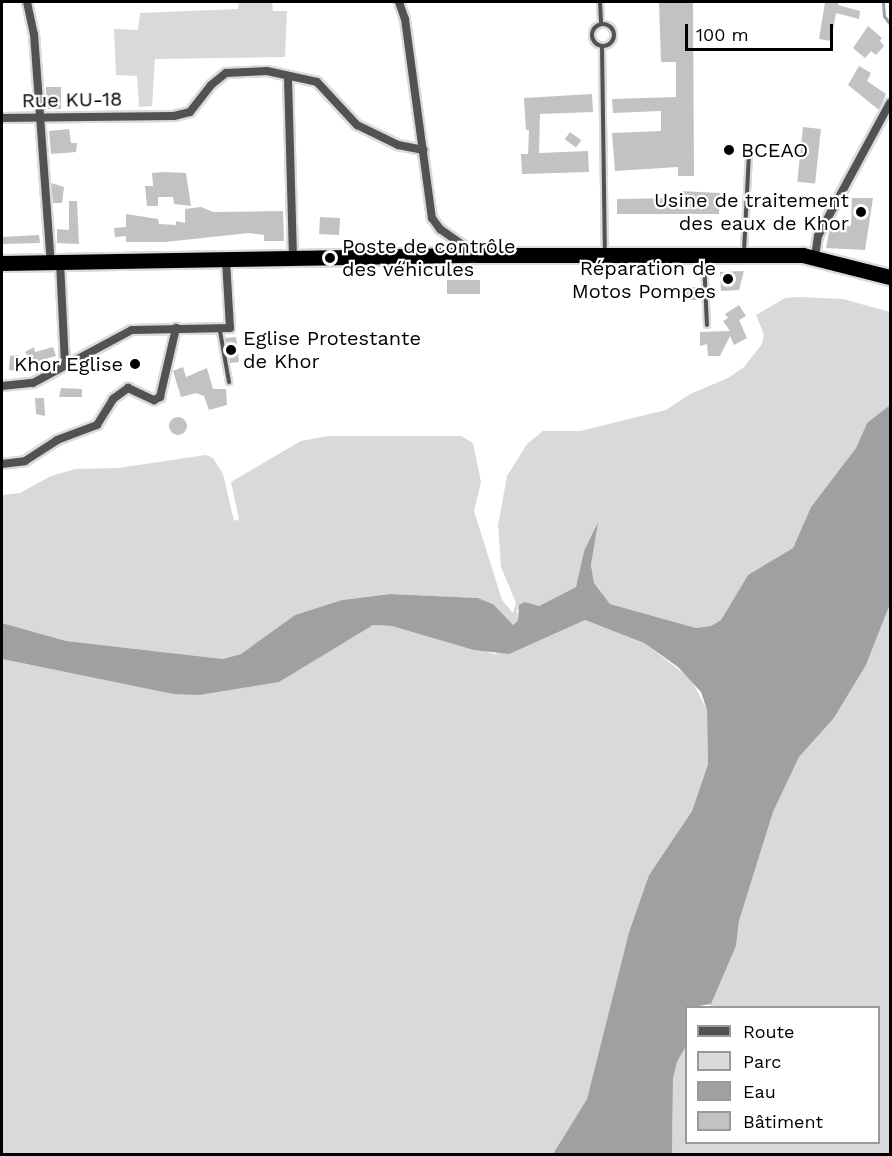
<!DOCTYPE html>
<html>
<head>
<meta charset="utf-8">
<style>
	body { margin:0 }
	#map { position:relative; width:892px; height:1156px; overflow:hidden; background:#fff; font-family:"Work Sans",sans-serif }
	div>[style] { position:absolute }
	.green>* { inset:0; background:#d9d9d9 }
	.water>* { inset:0; background:#a0a0a0 }
	.stream>* { height:3px; margin:-1.5px; padding:0 1.5px; transform-origin:1.5px; border-radius:1.5px; background:#a0a0a0 }
	.building>* { inset:0; background:#c2c2c2; transform-origin:0 0 }
	.round { border-radius:50% }
	.roads { filter:drop-shadow(2px 0 #dbdbdb) drop-shadow(-2px 0 #dbdbdb) drop-shadow(0 2px #dbdbdb) drop-shadow(0 -2px #dbdbdb) }
	.lane>* { height:4px; margin:-2px; padding:0 2px; transform-origin:2px; border-radius:2px; background:#525252 }
	.lane>.ring { margin:-2px; padding:0; box-sizing:content-box; background:none; border:4px solid #525252; border-radius:50% }
	.street>* { height:8px; margin:-4px; padding:0 4px; transform-origin:4px; border-radius:4px; background:#525252 }
	.highway>* { height:15px; margin:-7.5px; padding:0 7.5px; transform-origin:7.5px; border-radius:7.5px; background:#000 }
	.dots>* { width:16px; height:16px; translate:-50% -50%; box-sizing:border-box; border:3px solid #fff; border-radius:50% }
	span { translate:-50% -50%; white-space:nowrap; text-align:center; line-height:1.15; -webkit-text-stroke:4.5px #fff; paint-order:stroke }
	.street-label { font-size:20px; color:#000 }
	.poi-label { font-size:20px; color:#000 }
	.left { translate:0 -50%; text-align:left }
	.right { translate:-100% -50%; text-align:right }
	.frame { position:absolute; inset:0; border:3px solid #000; pointer-events:none }
	.legend { position:absolute; left:685px; top:1006px; width:195px; height:138px; box-sizing:border-box; background:#fff; border:2px solid #999; margin:0; padding:8px 10px; list-style:none; font-size:18px; color:#000 }
	.legend li { display:flex; align-items:center; gap:12px; height:30px }
	.legend b { width:30px; border:2px solid #999 }
	.scale { position:absolute; left:685px; top:24px; width:148px; height:27px; box-sizing:border-box; border:3px solid #000; border-top:0; padding-left:8px; font-size:18px; line-height:21px; white-space:nowrap; color:#000; -webkit-text-stroke:4px #fff; paint-order:stroke }
</style>
</head>
<body>
<div id="map">
	<div class="green">
		<div style="clip-path:polygon(239px 2px,272px 2px,273px 11px,287px 11px,285px 57px,155px 59px,152px 106px,139px 107px,137px 76px,116px 75px,114px 29px,138px 30px,140px 13px,238px 9px)"></div>
		<div style="clip-path:polygon(798px 297px,843px 299px,890px 312px,890px 405px,867px 423px,856px 448px,811px 507px,793px 548px,748px 575px,721px 620px,711px 626px,696px 628px,610px 604px,594px 583px,591px 565px,597px 524px,584px 551px,576px 587px,539px 606px,525px 602px,517px 610px,518px 620px,512px 625px,493px 604px,478px 598px,390px 594px,342px 600px,295px 615px,241px 654px,223px 659px,66px 641px,2px 623px,2px 495px,20px 493px,51px 476px,75px 469px,118px 468px,206px 455px,213px 458px,223px 474px,234px 521px,239px 519px,231px 482px,301px 441px,328px 436px,461px 436px,473px 443px,481px 482px,474px 511px,502px 600px,513px 613px,516px 603px,501px 567px,498px 525px,507px 476px,527px 444px,543px 431px,580px 431px,666px 410px,690px 394px,728px 378px,744px 367px,762px 344px,764px 335px,756px 315px,785px 298px)"></div>
		<div style="clip-path:polygon(890px 604px,890px 1154px,672px 1154px,673px 1079px,677px 1062px,686px 1046px,686px 1142px,878px 1142px,878px 1008px,709px 1007px,736px 946px,739px 921px,773px 812px,799px 757px,834px 718px,866px 665px)"></div>
		<div style="clip-path:polygon(585px 620px,644px 643px,691px 679px,707px 710px,708px 764px,692px 811px,649px 875px,629px 932px,587px 1099px,553px 1154px,2px 1154px,2px 659px,173px 694px,346px 639px,373px 625px,392px 626px,495px 654px)"></div>
	</div>
	<div class="water">
		<div style="clip-path:polygon(890px 405px,890px 604px,866px 665px,834px 718px,799px 757px,773px 812px,739px 921px,736px 946px,711px 1004px,686px 1008px,686px 1046px,677px 1062px,673px 1079px,672px 1154px,553px 1154px,587px 1099px,629px 932px,649px 875px,692px 811px,708px 764px,707px 710px,701px 692px,678px 667px,644px 643px,585px 620px,509px 654px,474px 650px,392px 626px,373px 625px,279px 682px,199px 695px,173px 694px,2px 659px,2px 623px,66px 641px,223px 659px,241px 654px,295px 615px,342px 600px,390px 594px,478px 598px,493px 604px,513px 625px,518px 620px,519px 605px,525px 602px,539px 606px,576px 587px,584px 551px,598px 522px,591px 565px,594px 583px,610px 604px,696px 628px,711px 626px,721px 620px,748px 575px,793px 548px,811px 507px,856px 448px,867px 423px)"></div>
	</div>
	<div class="stream">
		<div style="left:883px;top:2px;width:14px;rotate:86deg"></div>
		<div style="left:884px;top:16px;width:10px;rotate:53deg"></div>
	</div>
	<div class="building">
		<div style="clip-path:polygon(659px 2px,693px 2px,694px 176px,678px 176px,678px 167px,615px 171px,612px 133px,661px 131px,661px 111px,613px 113px,612px 99px,676px 97px,676px 62px,661px 62px)"></div>
		<div style="clip-path:polygon(825px 2px,838px 2px,838px 5px,860px 11px,859px 19px,836px 13px,831px 41px,819px 39px)"></div>
		<div style="clip-path:polygon(868px 26px,882px 38px,880px 41px,884px 46px,876px 55px,871px 51px,865px 58px,853px 48px)"></div>
		<div style="clip-path:polygon(859px 66px,871px 73px,867px 81px,886px 94px,879px 110px,848px 85px)"></div>
		<div style="left:46px;top:87px;width:15px;height:22px"></div>
		<div style="clip-path:polygon(592px 94px,593px 112px,540px 114px,539px 153px,588px 151px,589px 172px,522px 174px,521px 154px,528px 154px,529px 130px,526px 130px,524px 98px)"></div>
		<div style="left:803px;top:127px;width:18px;height:55px;rotate:6deg"></div>
		<div style="clip-path:polygon(69px 129px,71px 143px,77px 143px,76px 152px,51px 154px,49px 131px)"></div>
		<div style="left:570px;top:132px;width:14px;height:9px;rotate:36deg"></div>
		<div style="clip-path:polygon(164px 172px,186px 173px,191px 206px,174px 204px,173px 197px,158px 197px,158px 206px,147px 206px,145px 186px,153px 186px,152px 173px)"></div>
		<div style="clip-path:polygon(51px 183px,64px 187px,62px 203px,53px 203px)"></div>
		<div style="clip-path:polygon(680px 191px,720px 193px,719px 214px,617px 214px,617px 199px,680px 198px)"></div>
		<div style="clip-path:polygon(852px 198px,873px 198px,865px 250px,826px 248px,830px 227px,851px 226px)"></div>
		<div style="clip-path:polygon(69px 201px,77px 201px,79px 244px,57px 243px,57px 229px,69px 230px)"></div>
		<div style="clip-path:polygon(201px 207px,213px 212px,283px 211px,284px 241px,264px 241px,264px 235px,249px 233px,165px 242px,126px 242px,126px 236px,115px 237px,114px 228px,126px 227px,126px 214px,158px 219px,159px 224px,176px 225px,176px 221px,185px 223px,185px 209px)"></div>
		<div style="left:320px;top:217px;width:20px;height:17px;rotate:3deg"></div>
		<div style="clip-path:polygon(39px 235px,40px 243px,2px 244px,2px 237px)"></div>
		<div style="clip-path:polygon(744px 271px,739px 290px,721px 291px,720px 272px)"></div>
		<div style="left:447px;top:280px;width:33px;height:14px"></div>
		<div style="left:682px;top:287px;width:16px;height:13px"></div>
		<div style="clip-path:polygon(739px 305px,746px 316px,739px 320px,747px 338px,734px 345px,730px 336px,720px 356px,708px 356px,707px 344px,700px 346px,700px 332px,730px 331px,723px 321px,728px 318px,725px 314px)"></div>
		<div style="clip-path:polygon(236px 337px,239px 362px,230px 363px,225px 338px)"></div>
		<div style="clip-path:polygon(34px 347px,35px 352px,53px 347px,56px 356px,32px 363px,25px 352px)"></div>
		<div style="clip-path:polygon(18px 355px,20px 371px,9px 370px,10px 356px)"></div>
		<div style="clip-path:polygon(183px 367px,186px 377px,207px 368px,213px 389px,226px 389px,227px 405px,209px 410px,204px 396px,196px 393px,181px 397px,173px 371px)"></div>
		<div style="clip-path:polygon(61px 388px,82px 389px,82px 397px,59px 397px)"></div>
		<div style="clip-path:polygon(35px 398px,44px 398px,45px 416px,36px 414px)"></div>
		<div class="round" style="left:169px;top:417px;width:18px;height:18px"></div>
	</div>
	<div class="roads">
		<div class="lane">
			<div style="left:600px;top:2px;width:22px;rotate:87deg"></div>
			<div class="ring" style="left:592px;top:24px;width:18px;height:18px"></div>
			<div style="left:602px;top:46px;width:206px;rotate:89.2deg"></div>
			<div style="left:744px;top:252px;width:98px;rotate:-87.1deg"></div>
			<div style="left:704px;top:260px;width:65px;rotate:87.4deg"></div>
			<div style="left:220px;top:331px;width:52px;rotate:80deg"></div>
		</div>
		<div class="street">
			<div style="left:27px;top:2px;width:33px;rotate:78deg"></div>
			<div style="left:34px;top:34px;width:230px;rotate:85.8deg"></div>
			<div style="left:399px;top:2px;width:18px;rotate:71deg"></div>
			<div style="left:405px;top:19px;width:201px;rotate:82.3deg"></div>
			<div style="left:432px;top:218px;width:14px;rotate:54deg"></div>
			<div style="left:440px;top:229px;width:45px;rotate:35.1deg"></div>
			<div style="left:288px;top:78px;width:182px;rotate:88.4deg"></div>
			<div style="left:2px;top:118px;width:172px;rotate:-0.7deg"></div>
			<div style="left:174px;top:116px;width:16px;rotate:-14deg"></div>
			<div style="left:190px;top:112px;width:34px;rotate:-52deg"></div>
			<div style="left:211px;top:85px;width:19px;rotate:-39deg"></div>
			<div style="left:226px;top:73px;width:41px;rotate:-2.8deg"></div>
			<div style="left:267px;top:71px;width:51px;rotate:12.4deg"></div>
			<div style="left:317px;top:82px;width:59px;rotate:47.1deg"></div>
			<div style="left:357px;top:125px;width:46px;rotate:26deg"></div>
			<div style="left:398px;top:145px;width:26px;rotate:11deg"></div>
			<div style="left:815px;top:257px;width:21px;rotate:-82deg"></div>
			<div style="left:818px;top:236px;width:151px;rotate:-61.6deg"></div>
			<div style="left:60px;top:262px;width:102px;rotate:87.2deg"></div>
			<div style="left:2px;top:386px;width:31px;rotate:-6deg"></div>
			<div style="left:33px;top:383px;width:112px;rotate:-28.2deg"></div>
			<div style="left:132px;top:330px;width:98px;rotate:-1.2deg"></div>
			<div style="left:230px;top:328px;width:67px;rotate:-93.4deg"></div>
			<div style="left:2px;top:464px;width:23px;rotate:-7deg"></div>
			<div style="left:25px;top:461px;width:38px;rotate:-33deg"></div>
			<div style="left:57px;top:440px;width:43px;rotate:-20.6deg"></div>
			<div style="left:97px;top:425px;width:31px;rotate:-58deg"></div>
			<div style="left:113px;top:399px;width:19px;rotate:-36deg"></div>
			<div style="left:128px;top:388px;width:29px;rotate:25deg"></div>
			<div style="left:154px;top:400px;width:7px;rotate:-27deg"></div>
			<div style="left:160px;top:397px;width:71px;rotate:-76.9deg"></div>
		</div>
		<div class="highway">
			<div style="left:2px;top:263px;width:476px;rotate:-1deg"></div>
			<div style="left:478px;top:255px;width:325px"></div>
			<div style="left:803px;top:255px;width:90px;rotate:14.2deg"></div>
		</div>
	</div>
	<div class="dots">
		<div style="left:729px;top:150px;background:#000"></div>
		<div style="left:861px;top:212px;background:#000"></div>
		<div style="left:330px;top:258px;background:#000"></div>
		<div style="left:728px;top:279px;background:#000"></div>
		<div style="left:231px;top:350px;background:#000"></div>
		<div style="left:135px;top:364px;background:#000"></div>
	</div>
	<div class="street-label">
		<span style="left:72px;top:100px;rotate:-1deg">Rue KU-18</span>
	</div>
	<div class="poi-label">
		<span class="left" style="left:741px;top:150px">BCEAO</span>
		<span class="right" style="left:849px;top:212px">Usine de traitement<br>des eaux de Khor</span>
		<span class="left" style="left:342px;top:258px">Poste de contrôle<br>des véhicules</span>
		<span class="right" style="left:716px;top:280px">Réparation de<br>Motos Pompes</span>
		<span class="left" style="left:243px;top:350px">Eglise Protestante<br>de Khor</span>
		<span class="right" style="left:123px;top:364px">Khor Eglise</span>
	</div>
	<div class="frame"></div>
	<ul class="legend">
	<li><b style="height:8px;background:#525252"></b>Route</li>
	<li><b style="height:16px;background:#d9d9d9"></b>Parc</li>
	<li><b style="height:16px;background:#a0a0a0"></b>Eau</li>
	<li><b style="height:16px;background:#c2c2c2"></b>Bâtiment</li>
	</ul>
	<div class="scale">100 m</div>
</div>
</body>
</html>
